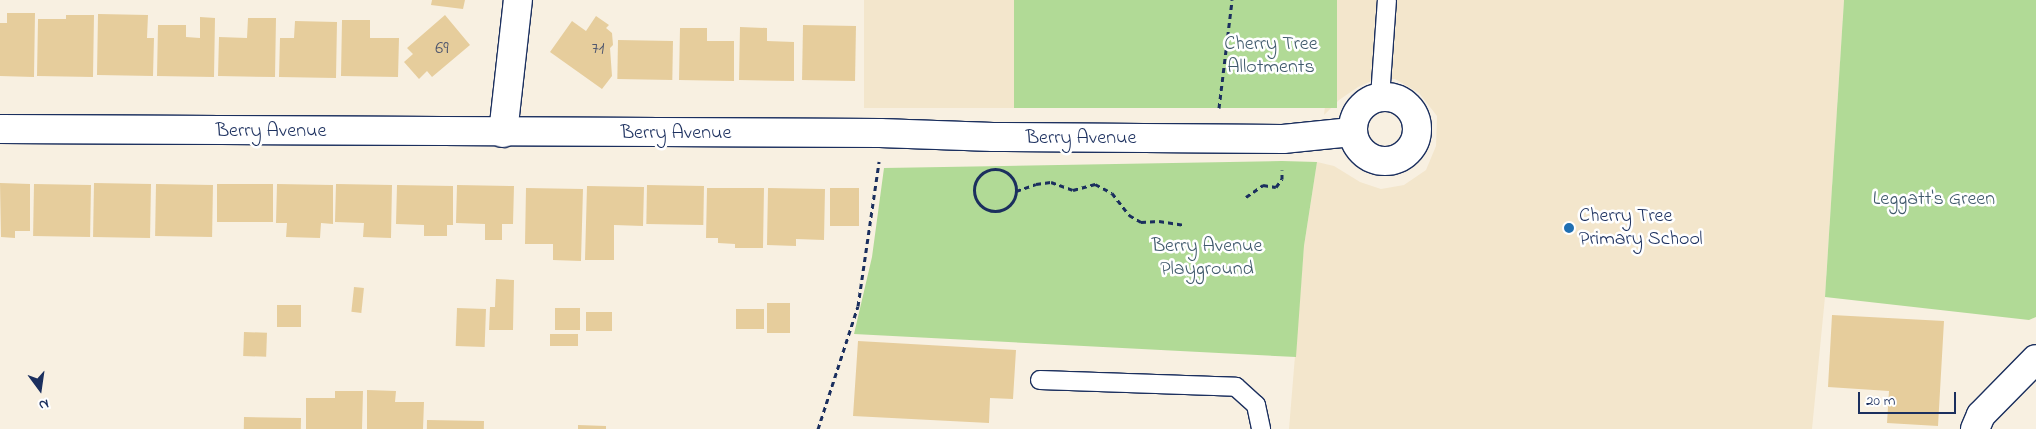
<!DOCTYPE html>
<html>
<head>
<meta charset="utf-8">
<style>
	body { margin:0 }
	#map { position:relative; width:2036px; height:429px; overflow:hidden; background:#f8f0e1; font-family:"Indie Flower",sans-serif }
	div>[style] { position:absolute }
	.built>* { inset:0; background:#f3e6cc; transform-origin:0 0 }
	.green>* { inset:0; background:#b1da96; transform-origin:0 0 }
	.building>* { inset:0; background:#e6cd9c; transform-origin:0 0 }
	.path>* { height:3px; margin-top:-1.5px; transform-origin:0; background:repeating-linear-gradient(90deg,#1b2f5e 0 5px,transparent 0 9px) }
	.path>.ring { margin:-1.5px; padding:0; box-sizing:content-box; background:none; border:3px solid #1b2f5e; border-radius:50% }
	.roads { filter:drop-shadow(1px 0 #1b2f5e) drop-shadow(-1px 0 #1b2f5e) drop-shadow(0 1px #1b2f5e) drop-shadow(0 -1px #1b2f5e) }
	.lane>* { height:18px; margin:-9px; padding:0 9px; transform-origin:9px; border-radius:9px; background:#fff }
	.street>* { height:28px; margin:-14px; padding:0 14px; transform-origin:14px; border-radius:14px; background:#fff }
	.street>.ring { margin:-14px; padding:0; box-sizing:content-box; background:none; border:28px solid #fff; border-radius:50% }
	.dots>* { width:14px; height:14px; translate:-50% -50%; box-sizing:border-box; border:2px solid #fff; border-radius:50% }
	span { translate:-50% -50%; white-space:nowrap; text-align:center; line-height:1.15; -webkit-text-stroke:5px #fff; paint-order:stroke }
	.number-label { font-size:18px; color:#4e566e }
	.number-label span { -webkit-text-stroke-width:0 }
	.park-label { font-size:20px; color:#405a6c }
	.street-label { font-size:20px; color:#1b2f5e }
	.poi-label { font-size:20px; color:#1b2f5e }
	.left { translate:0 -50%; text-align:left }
	.north { position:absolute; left:15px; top:364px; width:50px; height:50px; -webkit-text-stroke:4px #fff; paint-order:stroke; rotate:166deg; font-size:14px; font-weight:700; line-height:20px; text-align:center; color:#1b2f5e }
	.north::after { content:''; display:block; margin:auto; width:18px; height:22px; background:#1b2f5e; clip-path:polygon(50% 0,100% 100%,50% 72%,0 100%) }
	.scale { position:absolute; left:1858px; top:392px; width:98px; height:22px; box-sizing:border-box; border:2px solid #1b2f5e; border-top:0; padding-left:6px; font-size:15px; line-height:18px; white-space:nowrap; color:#1b2f5e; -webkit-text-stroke:4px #fff; paint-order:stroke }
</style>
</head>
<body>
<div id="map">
	<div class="built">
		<div style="left:864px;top:0;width:150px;height:108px"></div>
		<div style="clip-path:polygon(1337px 0,1844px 0,1825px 297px,1812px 429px,1289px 429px,1304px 246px,1317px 162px,1334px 166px,1360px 182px,1381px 189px,1404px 185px,1426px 170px,1436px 146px,1437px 116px,1419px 93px,1395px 79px,1374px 80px,1358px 87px,1339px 100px,1324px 115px)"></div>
	</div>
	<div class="green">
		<div style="left:1014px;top:0;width:323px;height:108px"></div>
		<div style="clip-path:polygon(1844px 0,2036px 0,2036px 317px,2029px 320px,1825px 297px)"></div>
		<div style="clip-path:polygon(1282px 161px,1317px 162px,1304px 246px,1296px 357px,854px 334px,872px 257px,884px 168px)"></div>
	</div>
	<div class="building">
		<div style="clip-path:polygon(432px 0,465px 0,463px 9px,431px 5px)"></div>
		<div style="clip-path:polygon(7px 13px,35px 13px,34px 77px,0 76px,0 23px,7px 23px)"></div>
		<div style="clip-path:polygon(98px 14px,148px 15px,147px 38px,154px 38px,153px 76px,97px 75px)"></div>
		<div style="clip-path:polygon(66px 15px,94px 15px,93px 77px,37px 76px,38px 19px,66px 19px)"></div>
		<div style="clip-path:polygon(445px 15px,470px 45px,432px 77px,427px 71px,419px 79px,404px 62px,413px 54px,407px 48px)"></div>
		<div style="clip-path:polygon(596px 16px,609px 25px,606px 28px,612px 33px,613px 45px,610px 48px,612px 76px,602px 89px,550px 52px,572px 21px,586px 31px)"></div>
		<div style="clip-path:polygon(200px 17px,215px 18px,214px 77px,157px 76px,158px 25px,186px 25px,186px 37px,200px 38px)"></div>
		<div style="clip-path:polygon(248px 18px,276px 18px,275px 77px,218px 76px,219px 37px,247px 38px)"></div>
		<div style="clip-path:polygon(342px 20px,370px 20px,370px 38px,399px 38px,398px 77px,341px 76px)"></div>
		<div style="clip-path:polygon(295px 21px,337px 22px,336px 78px,279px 77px,280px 38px,294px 38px)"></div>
		<div style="left:803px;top:25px;width:53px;height:55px;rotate:1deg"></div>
		<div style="clip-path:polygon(740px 27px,767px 28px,767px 41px,794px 42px,794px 81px,739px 80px)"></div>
		<div style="clip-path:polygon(680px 28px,707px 28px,707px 41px,734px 41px,734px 81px,679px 80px)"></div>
		<div style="left:618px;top:40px;width:55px;height:39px;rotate:1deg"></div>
		<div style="clip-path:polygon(0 183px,30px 184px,30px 231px,15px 231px,15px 238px,1px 237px)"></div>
		<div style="left:94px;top:183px;width:57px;height:54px;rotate:1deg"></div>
		<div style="left:34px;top:184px;width:57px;height:52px;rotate:1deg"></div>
		<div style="left:156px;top:184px;width:57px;height:52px;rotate:1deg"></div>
		<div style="left:217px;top:184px;width:56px;height:38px"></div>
		<div style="clip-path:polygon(277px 184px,333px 185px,333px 224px,321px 223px,320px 238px,286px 237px,287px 223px,276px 223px)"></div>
		<div style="clip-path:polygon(336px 184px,392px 185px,391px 238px,363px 237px,364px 223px,335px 222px)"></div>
		<div style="clip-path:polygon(397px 185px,453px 186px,453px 225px,447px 225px,447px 236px,424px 236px,424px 225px,396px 224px)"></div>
		<div style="clip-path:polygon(457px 185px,514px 186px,513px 224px,502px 224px,502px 240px,485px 240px,485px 224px,456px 223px)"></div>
		<div style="left:647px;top:185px;width:57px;height:39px;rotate:1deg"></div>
		<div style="clip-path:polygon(587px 186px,644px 187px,643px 226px,614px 225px,614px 260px,585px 260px)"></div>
		<div style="clip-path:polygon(526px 188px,583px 189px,581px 261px,553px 260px,553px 244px,525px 244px)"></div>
		<div style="clip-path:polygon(707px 188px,764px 188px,763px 248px,735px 248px,735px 244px,718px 243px,718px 238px,706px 238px)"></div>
		<div style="clip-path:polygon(768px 188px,825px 189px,824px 240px,796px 239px,796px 246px,767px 245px)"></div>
		<div style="left:830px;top:188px;width:29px;height:38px"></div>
		<div style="clip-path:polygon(496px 279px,514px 280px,513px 330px,489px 330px,490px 307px,495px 307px)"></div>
		<div style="left:354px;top:287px;width:10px;height:25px;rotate:6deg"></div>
		<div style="left:767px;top:303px;width:23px;height:30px"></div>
		<div style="left:277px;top:305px;width:24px;height:22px"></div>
		<div style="left:457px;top:308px;width:29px;height:38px;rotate:2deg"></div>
		<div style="left:555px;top:308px;width:25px;height:22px"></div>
		<div style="left:736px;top:309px;width:28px;height:20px"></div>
		<div style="left:586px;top:312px;width:26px;height:19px"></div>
		<div style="clip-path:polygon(1832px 315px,1944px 321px,1938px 426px,1887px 423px,1889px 391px,1828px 387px)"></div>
		<div style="left:244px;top:332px;width:23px;height:24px;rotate:2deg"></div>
		<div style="left:550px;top:334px;width:28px;height:12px"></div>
		<div style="clip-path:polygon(858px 341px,1016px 350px,1013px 399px,990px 398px,989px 423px,853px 416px)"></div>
		<div style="clip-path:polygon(367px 390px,396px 391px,395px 402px,424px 402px,423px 429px,367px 429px)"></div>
		<div style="clip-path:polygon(335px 391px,363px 391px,362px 429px,306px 429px,306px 398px,335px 398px)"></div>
		<div style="left:244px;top:417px;width:57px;height:12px;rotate:1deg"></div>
		<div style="left:427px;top:420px;width:57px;height:9px;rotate:1deg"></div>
		<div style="clip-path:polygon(578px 425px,606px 426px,606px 429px,578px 429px)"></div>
	</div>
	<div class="path">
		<div style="left:1219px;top:108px;width:109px;rotate:-83.1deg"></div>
		<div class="ring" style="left:974px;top:169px;width:39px;height:39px"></div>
		<div style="left:1016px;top:191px;width:21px;rotate:-19deg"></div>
		<div style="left:1036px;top:184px;width:15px;rotate:-8deg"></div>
		<div style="left:1051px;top:182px;width:23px;rotate:20deg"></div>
		<div style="left:1073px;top:190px;width:23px;rotate:-15deg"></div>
		<div style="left:1095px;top:184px;width:19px;rotate:28deg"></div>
		<div style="left:1112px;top:193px;width:28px;rotate:52deg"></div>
		<div style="left:1129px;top:215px;width:14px;rotate:30deg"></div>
		<div style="left:1141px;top:222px;width:18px;rotate:-3deg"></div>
		<div style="left:1159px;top:221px;width:26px;rotate:9deg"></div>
		<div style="left:1246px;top:197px;width:21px;rotate:-35deg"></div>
		<div style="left:1263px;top:185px;width:13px;rotate:9deg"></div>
		<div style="left:1276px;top:187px;width:10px;rotate:-53deg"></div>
		<div style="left:1282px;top:179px;width:9px;rotate:-90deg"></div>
		<div style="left:818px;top:429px;width:129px;rotate:-72deg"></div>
		<div style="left:858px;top:306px;width:146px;rotate:-81.7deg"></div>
	</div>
	<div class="roads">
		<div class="lane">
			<div style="left:1380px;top:97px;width:97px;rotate:-85.9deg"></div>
			<div style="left:1040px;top:380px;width:196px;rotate:2deg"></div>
			<div style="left:1236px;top:387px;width:27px;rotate:42deg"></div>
			<div style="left:1256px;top:405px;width:25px;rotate:78deg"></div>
		</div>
		<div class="street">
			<div class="ring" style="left:1353px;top:97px;width:36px;height:36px"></div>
			<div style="left:0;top:129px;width:880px;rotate:0.26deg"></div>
			<div style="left:880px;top:133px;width:113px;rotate:2deg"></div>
			<div style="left:993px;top:137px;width:290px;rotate:0.4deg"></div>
			<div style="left:1283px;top:139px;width:69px;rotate:-5.8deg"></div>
			<div style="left:503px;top:133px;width:134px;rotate:-83.6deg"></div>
			<div style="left:1975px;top:429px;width:15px;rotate:-67deg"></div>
			<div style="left:1981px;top:415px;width:78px;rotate:-45.5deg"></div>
		</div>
	</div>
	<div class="dots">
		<div style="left:1569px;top:228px;background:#1f6fb2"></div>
	</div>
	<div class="number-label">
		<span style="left:442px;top:49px">69</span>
		<span style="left:598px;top:49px">71</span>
	</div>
	<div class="park-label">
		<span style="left:1271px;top:56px">Cherry Tree<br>Allotments</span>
		<span style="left:1934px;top:199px">Leggatt's Green</span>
		<span style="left:1207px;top:258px">Berry Avenue<br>Playground</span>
	</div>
	<div class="street-label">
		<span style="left:271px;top:131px">Berry Avenue</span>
		<span style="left:676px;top:133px">Berry Avenue</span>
		<span style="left:1081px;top:138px">Berry Avenue</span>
	</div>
	<div class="poi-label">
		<span class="left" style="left:1579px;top:228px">Cherry Tree<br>Primary School</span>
	</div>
	<div class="north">N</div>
	<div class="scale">20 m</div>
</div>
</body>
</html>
